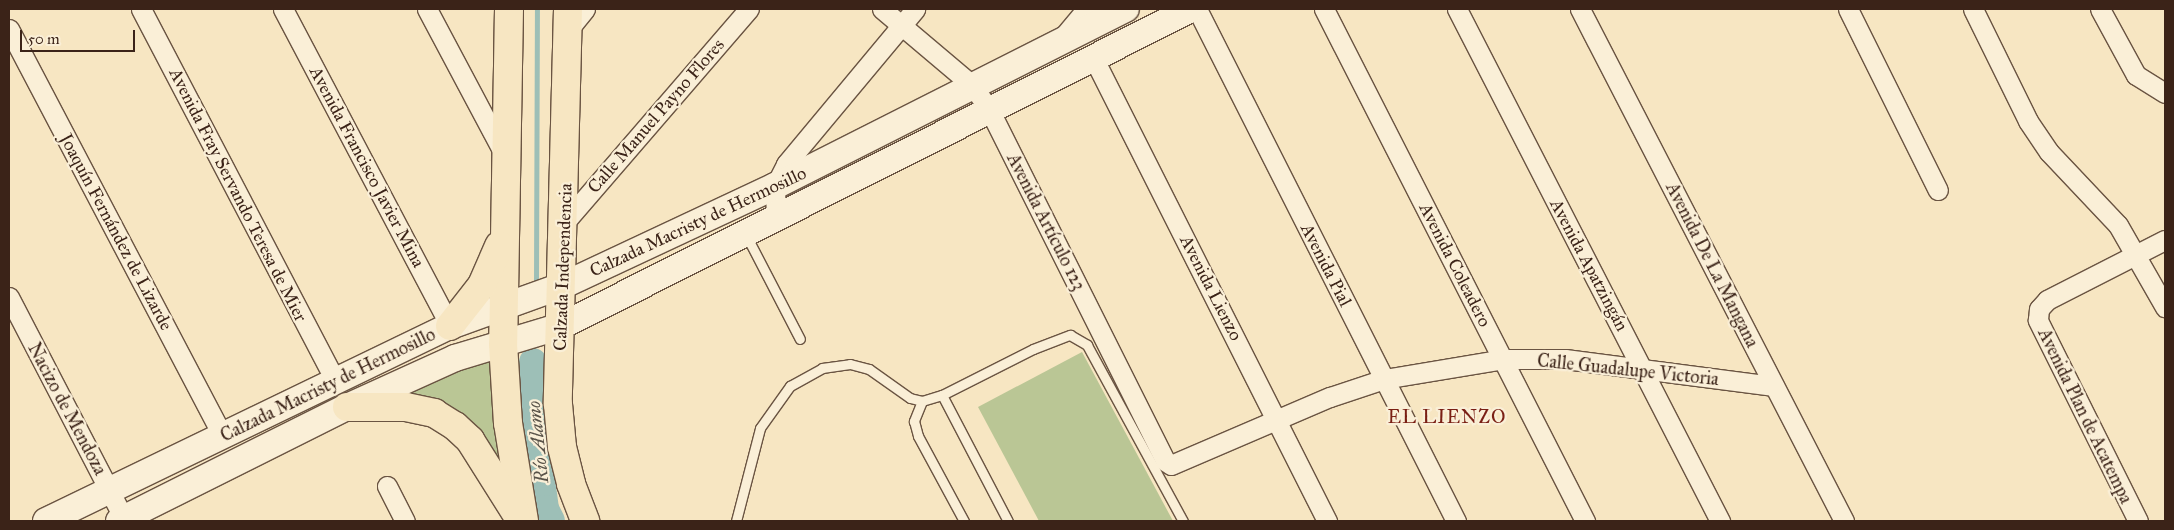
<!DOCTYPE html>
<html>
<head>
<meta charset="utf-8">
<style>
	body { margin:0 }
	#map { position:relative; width:2174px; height:530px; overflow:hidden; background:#f7e6c2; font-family:"IM FELL Great Primer",serif }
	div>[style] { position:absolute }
	.green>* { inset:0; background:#bac695 }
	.stream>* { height:4.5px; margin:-2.25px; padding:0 2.25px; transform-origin:2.25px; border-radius:2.25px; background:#9dbfb7 }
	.river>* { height:28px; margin:-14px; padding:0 14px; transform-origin:14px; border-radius:14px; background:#9dbfb7 }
	.roads { filter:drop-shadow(1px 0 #6a5442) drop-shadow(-1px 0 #6a5442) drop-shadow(0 1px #6a5442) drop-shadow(0 -1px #6a5442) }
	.lane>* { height:9px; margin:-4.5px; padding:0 4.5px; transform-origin:4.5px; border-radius:4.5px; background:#faefd7 }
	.street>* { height:19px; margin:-9.5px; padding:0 9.5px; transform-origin:9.5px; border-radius:9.5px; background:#faefd7 }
	.secondary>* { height:26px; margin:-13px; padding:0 13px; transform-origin:13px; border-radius:13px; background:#faefd7 }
	.primary>* { height:28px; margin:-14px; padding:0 14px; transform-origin:14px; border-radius:14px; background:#f7e6c2 }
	span { translate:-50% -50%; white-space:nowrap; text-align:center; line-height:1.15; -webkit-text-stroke:4.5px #faefd7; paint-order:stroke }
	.street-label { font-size:18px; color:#3b2318 }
	.neighbourhood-label { font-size:19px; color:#7a1f14; letter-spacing:1px }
	.water-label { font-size:19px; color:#585248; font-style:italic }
	.frame { position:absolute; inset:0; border:10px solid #3b2318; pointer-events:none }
	.scale { position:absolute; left:20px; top:30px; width:115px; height:22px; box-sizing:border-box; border:2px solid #3b2318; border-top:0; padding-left:6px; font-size:15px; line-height:18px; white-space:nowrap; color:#3b2318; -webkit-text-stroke:4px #faefd7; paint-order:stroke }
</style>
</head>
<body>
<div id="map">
	<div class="green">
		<div style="clip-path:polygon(1082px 352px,1173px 521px,1039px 521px,978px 407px)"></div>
		<div style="clip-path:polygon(490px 358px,504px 480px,460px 416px,389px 399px,451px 371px)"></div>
	</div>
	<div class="stream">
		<div style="left:536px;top:281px;width:272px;rotate:-89.8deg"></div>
	</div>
	<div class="river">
		<div style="left:533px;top:362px;width:52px;rotate:91.1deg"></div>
		<div style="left:532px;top:414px;width:96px;rotate:82.2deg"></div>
		<div style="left:545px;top:509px;width:13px;rotate:63deg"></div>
	</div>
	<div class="roads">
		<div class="lane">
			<div style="left:746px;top:235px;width:117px;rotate:62.6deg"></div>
			<div style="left:942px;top:395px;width:142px;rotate:62.4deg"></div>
			<div style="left:922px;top:401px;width:22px;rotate:112deg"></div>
			<div style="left:914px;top:421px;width:16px;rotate:75deg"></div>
			<div style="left:918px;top:436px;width:97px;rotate:61.6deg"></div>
			<div style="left:736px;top:521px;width:96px;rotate:-75.5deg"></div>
			<div style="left:760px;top:428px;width:52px;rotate:-54.5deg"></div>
			<div style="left:790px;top:386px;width:37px;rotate:-29deg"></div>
			<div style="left:822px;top:368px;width:28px;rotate:-8deg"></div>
			<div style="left:850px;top:364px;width:20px;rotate:15deg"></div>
			<div style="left:869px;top:369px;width:50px;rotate:35.3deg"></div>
			<div style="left:910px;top:398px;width:12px;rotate:14deg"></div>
			<div style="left:922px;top:401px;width:21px;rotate:-17deg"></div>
			<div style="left:942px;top:395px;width:102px;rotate:-26.8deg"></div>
			<div style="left:1033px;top:349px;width:40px;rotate:-21deg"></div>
			<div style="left:1070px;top:335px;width:20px;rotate:30deg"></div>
			<div style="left:1087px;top:345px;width:200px;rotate:61.4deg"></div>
		</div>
		<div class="street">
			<div style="left:141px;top:9px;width:419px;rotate:62.4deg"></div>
			<div style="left:283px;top:9px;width:358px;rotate:62.2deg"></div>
			<div style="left:427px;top:9px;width:166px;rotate:62deg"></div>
			<div style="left:882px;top:9px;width:119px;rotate:40.2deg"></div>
			<div style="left:973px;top:86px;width:30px;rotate:56deg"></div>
			<div style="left:990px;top:111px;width:391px;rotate:63.4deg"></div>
			<div style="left:1165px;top:461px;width:7px;rotate:34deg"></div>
			<div style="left:1171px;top:465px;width:173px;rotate:-23.2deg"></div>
			<div style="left:1330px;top:397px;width:57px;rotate:-18.4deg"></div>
			<div style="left:1384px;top:379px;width:121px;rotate:-9.5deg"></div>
			<div style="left:1503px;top:359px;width:62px"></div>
			<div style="left:1565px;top:359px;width:211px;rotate:7.4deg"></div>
			<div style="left:1197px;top:9px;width:574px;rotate:63.17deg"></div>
			<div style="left:1324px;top:9px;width:575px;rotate:62.99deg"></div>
			<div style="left:1457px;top:9px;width:576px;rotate:62.81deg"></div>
			<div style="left:1580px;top:9px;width:576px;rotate:62.72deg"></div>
			<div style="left:1848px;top:9px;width:202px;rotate:63.6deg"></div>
			<div style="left:1973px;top:9px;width:125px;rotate:63.8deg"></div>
			<div style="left:2028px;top:121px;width:37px;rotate:56deg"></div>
			<div style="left:2049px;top:152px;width:100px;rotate:46.6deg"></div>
			<div style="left:2118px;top:225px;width:95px;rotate:60.2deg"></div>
			<div style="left:2100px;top:9px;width:75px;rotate:61.4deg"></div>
			<div style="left:2136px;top:75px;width:34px;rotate:32deg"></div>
			<div style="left:9px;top:29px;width:458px;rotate:62.3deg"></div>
			<div style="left:568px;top:30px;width:27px;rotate:-51deg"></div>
			<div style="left:1062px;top:38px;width:38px;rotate:-50deg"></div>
			<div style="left:1093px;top:57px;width:520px;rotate:63.24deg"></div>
			<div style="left:776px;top:218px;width:32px;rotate:-92deg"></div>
			<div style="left:775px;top:186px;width:25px;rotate:-63deg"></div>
			<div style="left:786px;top:164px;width:202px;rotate:-50.2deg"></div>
			<div style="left:564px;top:223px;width:283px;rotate:-49.2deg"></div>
			<div style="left:9px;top:297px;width:252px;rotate:62.6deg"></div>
			<div style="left:387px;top:486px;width:39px;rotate:63deg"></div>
			<div style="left:2138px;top:521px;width:225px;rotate:-116.5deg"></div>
			<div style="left:2038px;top:320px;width:11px;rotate:-85deg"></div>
			<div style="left:2039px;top:309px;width:12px;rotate:-48deg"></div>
			<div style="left:2047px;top:300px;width:132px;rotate:-27deg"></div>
		</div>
		<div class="secondary">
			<div style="left:46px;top:521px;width:449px;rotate:-25.8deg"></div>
			<div style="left:450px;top:326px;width:121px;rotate:-19.8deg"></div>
			<div style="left:564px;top:285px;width:233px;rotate:-25.1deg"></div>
			<div style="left:775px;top:186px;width:393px;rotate:-26.8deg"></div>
			<div style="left:119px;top:521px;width:255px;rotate:-26.6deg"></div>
			<div style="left:347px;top:407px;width:119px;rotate:-24.4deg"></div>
			<div style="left:455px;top:358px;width:111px;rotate:-16.8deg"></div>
			<div style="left:561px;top:326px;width:705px;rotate:-26.71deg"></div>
		</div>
		<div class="primary">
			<div style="left:509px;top:9px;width:335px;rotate:91deg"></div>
			<div style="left:503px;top:344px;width:79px;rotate:86.4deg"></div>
			<div style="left:508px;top:423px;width:99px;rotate:80.7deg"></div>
			<div style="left:568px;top:9px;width:395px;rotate:91.5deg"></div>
			<div style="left:558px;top:404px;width:43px;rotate:84.7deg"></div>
			<div style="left:562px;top:447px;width:38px;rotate:76deg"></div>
			<div style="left:571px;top:484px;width:40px;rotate:69deg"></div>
			<div style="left:450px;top:326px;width:52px;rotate:-52deg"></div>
			<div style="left:482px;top:285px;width:43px;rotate:-66.4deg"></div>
			<div style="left:347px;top:407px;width:59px"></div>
			<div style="left:406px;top:407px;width:29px;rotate:12deg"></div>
			<div style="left:434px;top:413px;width:25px;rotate:32deg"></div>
			<div style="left:455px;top:426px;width:21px;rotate:43deg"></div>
			<div style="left:470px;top:440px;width:86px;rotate:57.8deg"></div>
		</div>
	</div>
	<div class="street-label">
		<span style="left:656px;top:116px;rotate:-49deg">Calle Manuel Payno Flores</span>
		<span style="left:367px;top:167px;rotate:62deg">Avenida Francisco Javier Mina</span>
		<span style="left:238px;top:195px;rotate:63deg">Avenida Fray Servando Teresa de Mier</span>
		<span style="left:698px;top:222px;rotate:-25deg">Calzada Macristy de Hermosillo</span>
		<span style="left:1046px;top:222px;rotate:63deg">Avenida Artículo 123</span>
		<span style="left:116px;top:232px;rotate:62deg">Joaquín Fernández de Lizarde</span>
		<span style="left:1326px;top:265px;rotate:63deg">Avenida Pial</span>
		<span style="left:1455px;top:265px;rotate:63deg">Avenida Coleadero</span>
		<span style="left:1589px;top:265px;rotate:62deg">Avenida Apatzingán</span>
		<span style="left:1712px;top:265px;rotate:63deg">Avenida De La Mangana</span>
		<span style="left:563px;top:267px;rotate:-88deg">Calzada Independencia</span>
		<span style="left:1211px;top:288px;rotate:63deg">Avenida Lienzo</span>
		<span style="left:1628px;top:370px;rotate:6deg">Calle Guadalupe Victoria</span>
		<span style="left:328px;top:385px;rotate:-26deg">Calzada Macristy de Hermosillo</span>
		<span style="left:67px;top:409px;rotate:62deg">Nacizo de Mendoza</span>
		<span style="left:2085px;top:416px;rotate:64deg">Avenida Plan de Acatempa</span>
	</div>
	<div class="neighbourhood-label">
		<span style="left:1447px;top:417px">EL LIENZO</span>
	</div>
	<div class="water-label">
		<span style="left:538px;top:442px;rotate:-96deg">Río Alamo</span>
	</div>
	<div class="frame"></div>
	<div class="scale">50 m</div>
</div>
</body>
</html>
